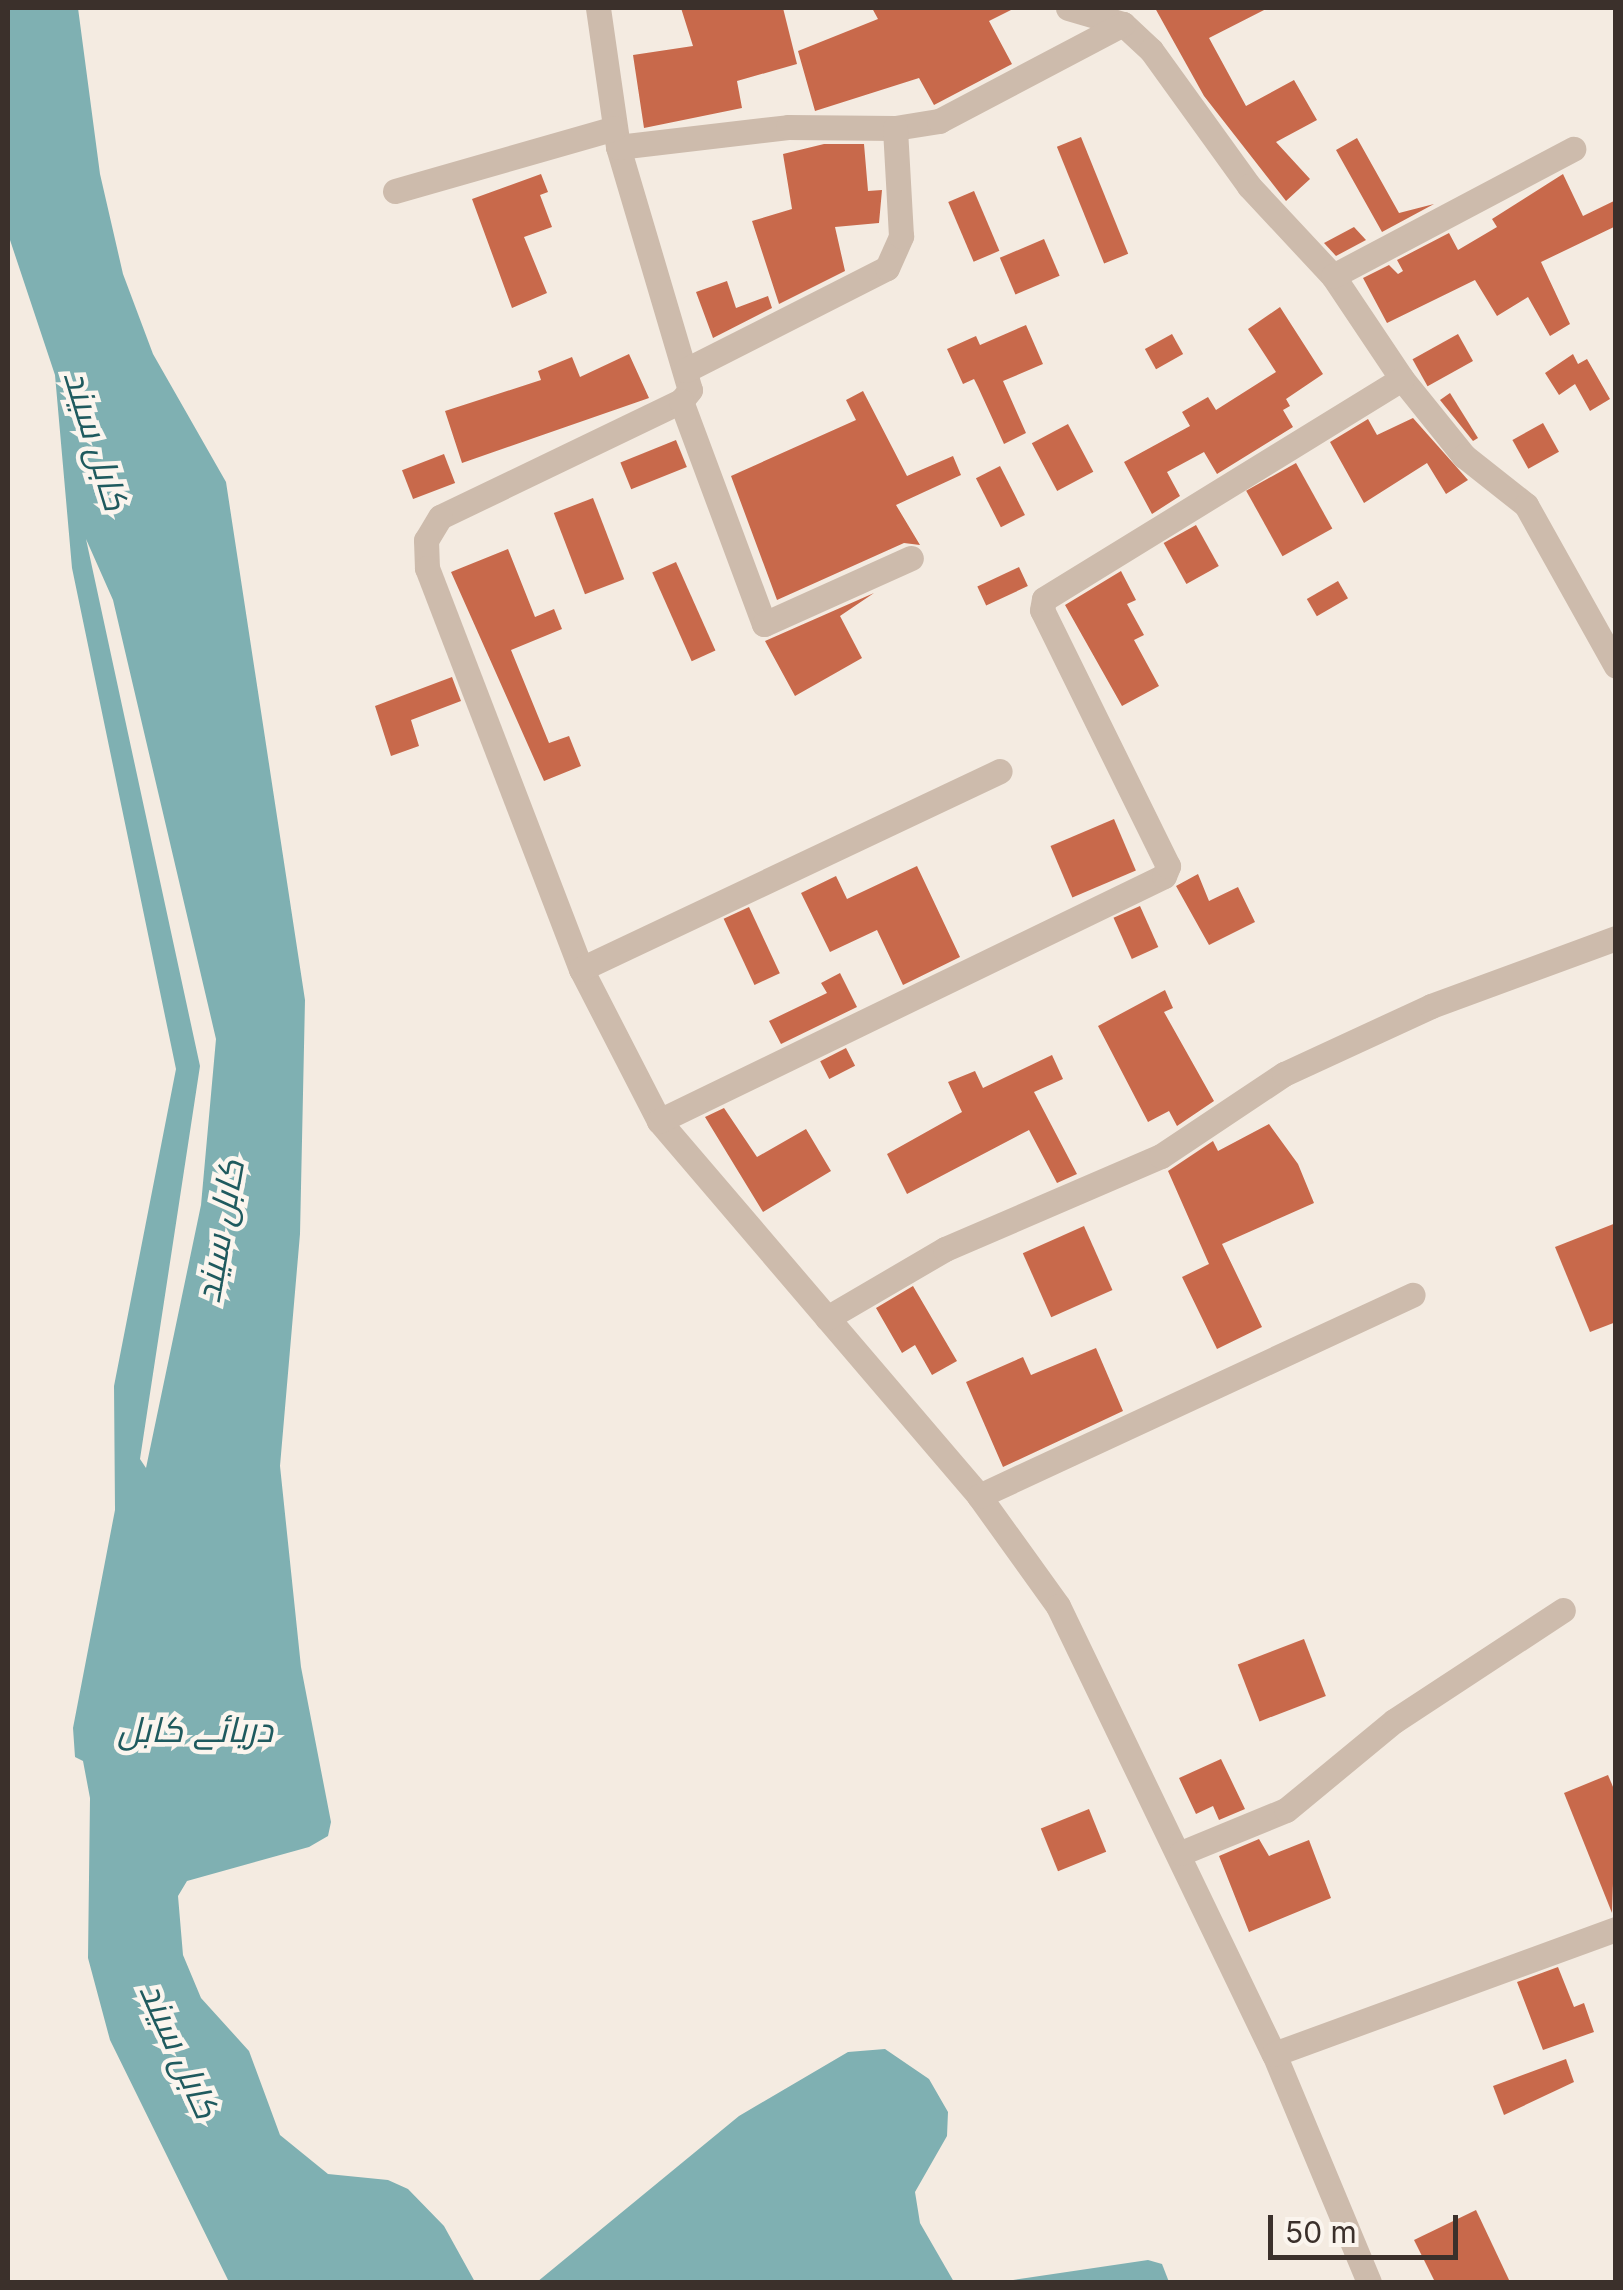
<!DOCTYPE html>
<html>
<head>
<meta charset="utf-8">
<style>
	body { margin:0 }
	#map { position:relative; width:1623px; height:2290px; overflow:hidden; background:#f4ebe1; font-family:Inter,Cairo,sans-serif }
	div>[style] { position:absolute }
	.water>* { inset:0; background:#7fb0b2 }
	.building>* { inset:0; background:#c8694b; transform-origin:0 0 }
	.minor>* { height:25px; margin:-12.5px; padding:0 12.5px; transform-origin:12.5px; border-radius:12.5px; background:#cdbbac }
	span { translate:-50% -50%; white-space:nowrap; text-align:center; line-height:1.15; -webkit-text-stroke:9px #fbf5ee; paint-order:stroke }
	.water-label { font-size:35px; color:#1f5a5e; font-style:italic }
	.frame { position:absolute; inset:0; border:10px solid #3b302b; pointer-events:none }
	.scale { position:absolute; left:1268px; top:2215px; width:190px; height:45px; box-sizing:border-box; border:5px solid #3b302b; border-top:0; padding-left:12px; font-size:30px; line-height:35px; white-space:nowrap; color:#3b302b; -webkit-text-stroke:8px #fbf5ee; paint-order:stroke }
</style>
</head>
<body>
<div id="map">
	<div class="water">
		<div style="clip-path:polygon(evenodd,8px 8px,78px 8px,100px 174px,123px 274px,153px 354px,226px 482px,305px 1000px,300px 1234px,280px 1466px,301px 1667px,331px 1822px,328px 1836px,309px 1847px,187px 1881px,178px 1896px,183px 1955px,201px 1998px,249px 2051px,280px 2135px,328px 2174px,388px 2180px,408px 2189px,444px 2226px,475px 2282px,229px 2282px,110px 2040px,88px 1958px,90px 1798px,83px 1761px,75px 1757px,73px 1728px,115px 1510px,114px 1386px,176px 1069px,72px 568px,55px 375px,8px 234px,8px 8px,86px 539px,113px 600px,216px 1039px,201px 1205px,146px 1468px,140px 1459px,200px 1066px,86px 539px)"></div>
		<div style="clip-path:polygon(885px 2049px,929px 2079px,948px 2112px,947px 2136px,915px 2192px,920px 2223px,954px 2282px,537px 2282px,739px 2116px,848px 2052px)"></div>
		<div style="clip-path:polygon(1148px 2260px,1162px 2264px,1169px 2282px,1000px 2282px)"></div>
	</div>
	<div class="building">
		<div style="clip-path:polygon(681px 8px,783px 8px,797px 64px,737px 81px,742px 108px,644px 128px,633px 55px,693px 46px)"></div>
		<div style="clip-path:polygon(872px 8px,1015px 8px,989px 21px,1012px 64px,934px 105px,919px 78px,815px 111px,798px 51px,878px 19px)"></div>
		<div style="clip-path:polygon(1155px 8px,1268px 8px,1209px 38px,1246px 106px,1294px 80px,1317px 120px,1276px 142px,1310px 179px,1286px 201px,1204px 96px)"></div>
		<div style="left:1081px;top:137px;width:126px;height:26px;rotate:68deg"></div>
		<div style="clip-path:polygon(1357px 138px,1399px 213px,1434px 204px,1382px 232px,1336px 150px)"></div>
		<div style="clip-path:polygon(824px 144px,864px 144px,868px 191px,882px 190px,879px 223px,835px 227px,845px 271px,779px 304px,752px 221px,792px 209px,783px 154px)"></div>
		<div style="clip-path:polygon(541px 174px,548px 192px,540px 195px,552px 227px,524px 237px,547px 293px,512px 308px,472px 199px)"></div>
		<div style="clip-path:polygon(1563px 174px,1583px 216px,1616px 200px,1616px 226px,1541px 262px,1570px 324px,1550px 336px,1528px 297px,1497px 316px,1475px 280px,1387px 323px,1363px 278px,1389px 265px,1398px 274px,1403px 271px,1397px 260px,1449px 233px,1458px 250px,1497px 227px,1492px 219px)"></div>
		<div style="left:974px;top:191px;width:65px;height:28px;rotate:67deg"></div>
		<div style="clip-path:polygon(1354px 227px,1366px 240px,1336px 256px,1324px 243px)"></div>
		<div style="left:1044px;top:239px;width:40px;height:48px;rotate:67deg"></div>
		<div style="clip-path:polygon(727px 281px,736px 308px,768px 296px,772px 308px,713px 338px,696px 292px)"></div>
		<div style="clip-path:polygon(1280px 307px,1323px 374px,1286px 399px,1290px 406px,1283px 410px,1293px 427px,1217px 474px,1204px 452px,1167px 472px,1180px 496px,1152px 514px,1124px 462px,1190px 426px,1182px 412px,1208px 397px,1216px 410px,1276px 372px,1248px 329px)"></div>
		<div style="clip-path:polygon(1026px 325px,1043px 364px,1003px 381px,1026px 433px,1004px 444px,978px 387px,974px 379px,963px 384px,947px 349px,976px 336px,980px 345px)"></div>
		<div style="left:1172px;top:334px;width:23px;height:31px;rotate:61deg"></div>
		<div style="left:1458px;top:334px;width:31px;height:52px;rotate:61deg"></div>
		<div style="clip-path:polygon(629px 354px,649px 398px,462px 463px,445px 411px,541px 380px,538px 371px,572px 357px,580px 377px)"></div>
		<div style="clip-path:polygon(1573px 354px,1578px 364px,1587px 359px,1610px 399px,1590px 411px,1575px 384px,1559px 395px,1545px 373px)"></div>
		<div style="clip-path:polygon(863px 391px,907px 476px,953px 456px,961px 475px,896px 505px,920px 545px,904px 543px,777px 600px,731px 476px,856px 420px,846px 400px)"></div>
		<div style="clip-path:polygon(1450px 393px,1478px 438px,1473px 441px,1440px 400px)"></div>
		<div style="clip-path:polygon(1413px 418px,1468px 480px,1446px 494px,1427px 463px,1364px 503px,1330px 442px,1368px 419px,1377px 435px)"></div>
		<div style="left:1543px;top:423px;width:33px;height:35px;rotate:61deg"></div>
		<div style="left:1068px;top:424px;width:54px;height:41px;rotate:62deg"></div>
		<div style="left:676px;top:440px;width:29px;height:60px;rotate:68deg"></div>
		<div style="left:444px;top:454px;width:31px;height:45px;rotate:69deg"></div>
		<div style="left:1296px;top:463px;width:75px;height:57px;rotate:61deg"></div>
		<div style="left:1000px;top:466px;width:55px;height:27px;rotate:63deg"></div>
		<div style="left:593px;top:498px;width:87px;height:42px;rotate:69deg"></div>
		<div style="left:1196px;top:525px;width:47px;height:37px;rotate:61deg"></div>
		<div style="clip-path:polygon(508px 549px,535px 617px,554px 609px,562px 629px,511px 650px,549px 743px,569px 736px,581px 766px,544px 781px,451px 572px)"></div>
		<div style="left:676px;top:562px;width:97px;height:26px;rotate:66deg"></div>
		<div style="left:1019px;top:567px;width:21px;height:46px;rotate:65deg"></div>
		<div style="clip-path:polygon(1121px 571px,1136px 600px,1127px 604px,1144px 635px,1134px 640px,1159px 686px,1122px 706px,1065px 605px)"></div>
		<div style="left:1338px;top:581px;width:20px;height:36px;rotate:60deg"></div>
		<div style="clip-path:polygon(874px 593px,840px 616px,862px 658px,795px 696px,765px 641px)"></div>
		<div style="clip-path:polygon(452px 677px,461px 701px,411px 720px,419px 746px,391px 756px,375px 706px)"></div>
		<div style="left:1114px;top:819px;width:56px;height:69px;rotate:67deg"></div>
		<div style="clip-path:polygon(917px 866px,960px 957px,903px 985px,877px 930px,830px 952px,801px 893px,836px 876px,847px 899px)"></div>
		<div style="clip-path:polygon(1198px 874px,1209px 901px,1238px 887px,1255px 922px,1209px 945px,1176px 886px)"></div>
		<div style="left:1140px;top:906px;width:45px;height:29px;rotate:66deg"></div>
		<div style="left:749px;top:907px;width:73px;height:28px;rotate:65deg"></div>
		<div style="clip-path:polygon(840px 973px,857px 1007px,781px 1044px,769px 1021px,827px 993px,821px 983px)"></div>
		<div style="clip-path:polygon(1165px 990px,1173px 1008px,1164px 1012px,1214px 1101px,1177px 1126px,1169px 1111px,1148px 1122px,1098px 1026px)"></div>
		<div style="left:846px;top:1048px;width:20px;height:29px;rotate:63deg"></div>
		<div style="clip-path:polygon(1052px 1055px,1063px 1079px,1034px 1092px,1077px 1174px,1057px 1183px,1029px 1130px,907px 1194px,887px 1154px,962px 1112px,948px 1082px,975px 1071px,983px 1088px)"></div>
		<div style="clip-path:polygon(724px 1108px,757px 1157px,806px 1129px,831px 1171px,763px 1212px,705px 1117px)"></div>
		<div style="clip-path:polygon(1269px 1124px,1298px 1164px,1314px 1203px,1222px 1244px,1262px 1327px,1217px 1349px,1182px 1277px,1209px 1264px,1168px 1171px,1213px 1141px,1218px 1151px)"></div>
		<div style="clip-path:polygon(1616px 1223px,1616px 1322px,1590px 1332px,1555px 1247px)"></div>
		<div style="left:1084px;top:1226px;width:70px;height:67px;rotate:66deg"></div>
		<div style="clip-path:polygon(913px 1286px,957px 1361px,932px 1375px,915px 1345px,902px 1353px,876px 1308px)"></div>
		<div style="clip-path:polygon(1096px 1348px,1123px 1411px,1003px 1467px,966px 1382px,1023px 1357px,1031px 1375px)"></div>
		<div style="left:1304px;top:1639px;width:61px;height:71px;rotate:69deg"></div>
		<div style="clip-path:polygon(1221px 1759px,1245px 1809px,1219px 1820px,1213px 1806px,1196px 1814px,1179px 1778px)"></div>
		<div style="clip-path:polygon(1608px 1775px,1616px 1794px,1612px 1913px,1564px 1793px)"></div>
		<div style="left:1089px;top:1809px;width:46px;height:52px;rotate:68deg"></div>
		<div style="clip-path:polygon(1259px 1839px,1269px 1856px,1309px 1840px,1331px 1898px,1249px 1932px,1219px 1856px)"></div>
		<div style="clip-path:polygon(1558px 1967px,1574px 2007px,1584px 2003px,1594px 2032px,1543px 2050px,1517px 1982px)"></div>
		<div style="clip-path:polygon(1566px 2059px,1574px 2082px,1504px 2115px,1493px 2086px)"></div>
		<div style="clip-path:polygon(1476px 2210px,1510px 2282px,1435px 2282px,1414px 2240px)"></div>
	</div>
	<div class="minor">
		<div style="left:598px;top:8px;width:140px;rotate:81.8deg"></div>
		<div style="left:618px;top:147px;width:253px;rotate:73.5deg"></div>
		<div style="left:690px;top:390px;width:14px;rotate:129deg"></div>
		<div style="left:681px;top:401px;width:267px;rotate:154.3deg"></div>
		<div style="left:440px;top:517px;width:27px;rotate:121deg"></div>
		<div style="left:426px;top:540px;width:28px;rotate:88deg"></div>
		<div style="left:427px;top:568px;width:430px;rotate:69deg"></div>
		<div style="left:581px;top:969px;width:171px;rotate:62.8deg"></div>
		<div style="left:659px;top:1121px;width:493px;rotate:49.5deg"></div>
		<div style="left:979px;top:1496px;width:135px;rotate:54.3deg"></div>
		<div style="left:1058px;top:1606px;width:497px;rotate:64.3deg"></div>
		<div style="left:1274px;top:2054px;width:247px;rotate:67.4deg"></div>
		<div style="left:1068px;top:8px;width:57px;rotate:16.2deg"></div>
		<div style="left:1123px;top:24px;width:38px;rotate:43deg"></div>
		<div style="left:1151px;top:50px;width:168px;rotate:54.2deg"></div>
		<div style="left:1249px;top:186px;width:123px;rotate:47deg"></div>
		<div style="left:1333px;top:276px;width:124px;rotate:56.2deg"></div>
		<div style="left:1402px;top:379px;width:99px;rotate:51.2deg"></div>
		<div style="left:1464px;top:456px;width:79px;rotate:38.3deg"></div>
		<div style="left:1526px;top:505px;width:184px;rotate:60.8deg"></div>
		<div style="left:618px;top:147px;width:171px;rotate:-6.7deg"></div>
		<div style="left:788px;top:127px;width:107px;rotate:0.5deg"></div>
		<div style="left:895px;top:128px;width:45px;rotate:-9deg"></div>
		<div style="left:939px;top:121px;width:208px;rotate:-27.8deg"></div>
		<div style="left:395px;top:191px;width:228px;rotate:-16deg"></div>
		<div style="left:1333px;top:276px;width:272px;rotate:-27.9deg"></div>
		<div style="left:686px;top:370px;width:225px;rotate:-26.9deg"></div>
		<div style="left:887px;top:268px;width:35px;rotate:-66deg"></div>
		<div style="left:901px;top:236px;width:108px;rotate:-93.2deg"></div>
		<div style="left:681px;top:401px;width:238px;rotate:69.6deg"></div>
		<div style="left:764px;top:624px;width:161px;rotate:-24.2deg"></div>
		<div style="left:581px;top:969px;width:463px;rotate:-25.3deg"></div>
		<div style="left:659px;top:1121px;width:561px;rotate:-25.88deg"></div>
		<div style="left:1164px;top:876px;width:11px;rotate:-68deg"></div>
		<div style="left:1168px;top:866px;width:285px;rotate:-116.2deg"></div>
		<div style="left:1042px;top:610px;width:11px;rotate:-80deg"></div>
		<div style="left:1044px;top:599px;width:420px;rotate:-31.6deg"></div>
		<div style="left:827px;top:1318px;width:137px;rotate:-30.3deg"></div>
		<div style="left:945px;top:1249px;width:235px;rotate:-23.3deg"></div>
		<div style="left:1161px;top:1156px;width:148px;rotate:-33.7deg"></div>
		<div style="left:1284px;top:1074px;width:162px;rotate:-24.8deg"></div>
		<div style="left:1431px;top:1006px;width:197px;rotate:-20.2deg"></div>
		<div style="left:979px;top:1496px;width:478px;rotate:-24.9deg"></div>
		<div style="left:1181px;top:1853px;width:113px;rotate:-22.3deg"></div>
		<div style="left:1286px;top:1810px;width:140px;rotate:-39.5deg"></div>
		<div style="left:1394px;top:1721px;width:202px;rotate:-33.3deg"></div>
		<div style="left:1274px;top:2054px;width:364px;rotate:-20.1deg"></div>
	</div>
	<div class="water-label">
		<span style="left:97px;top:440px;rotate:73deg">کابل سيند</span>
		<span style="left:219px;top:1231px;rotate:-80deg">کابل سيند</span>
		<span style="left:195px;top:1729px">دریائے کابل</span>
		<span style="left:180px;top:2050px;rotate:66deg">کابل سيند</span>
	</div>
	<div class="frame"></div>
	<div class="scale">50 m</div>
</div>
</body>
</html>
